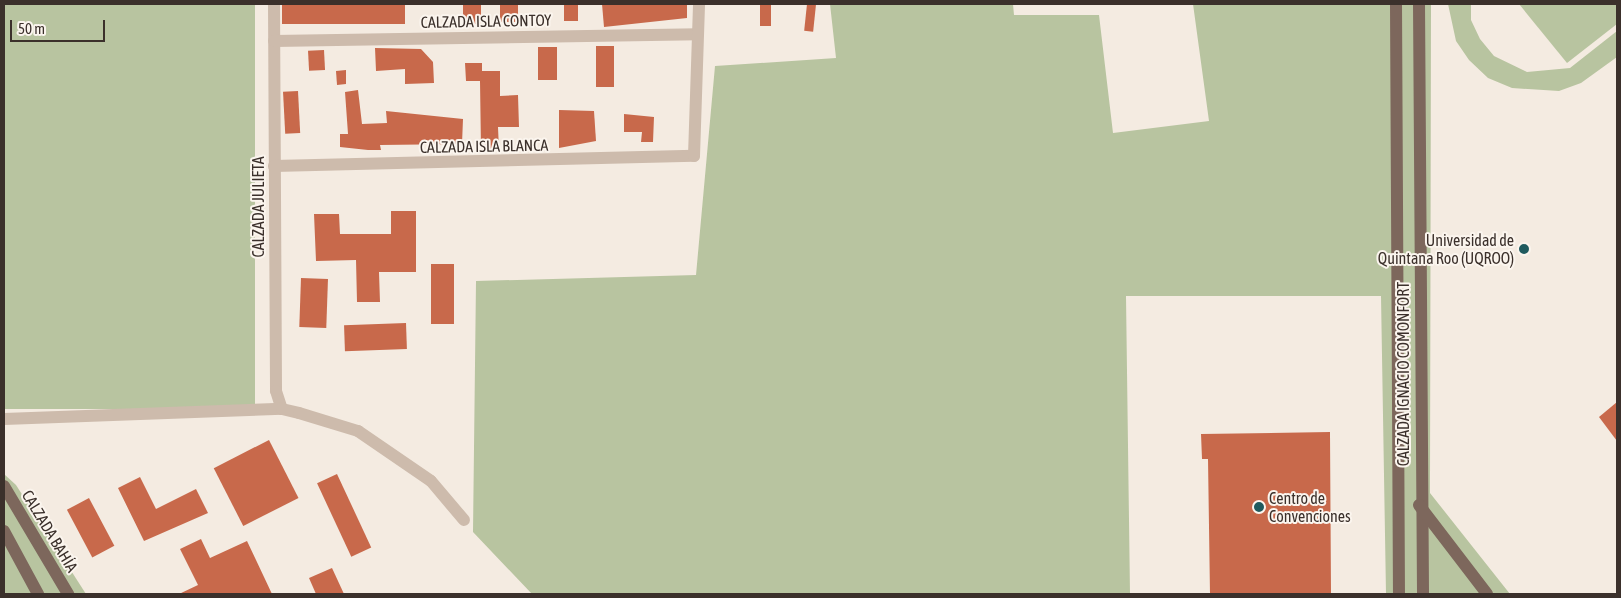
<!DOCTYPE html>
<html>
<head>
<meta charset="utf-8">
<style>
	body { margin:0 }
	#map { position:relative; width:1621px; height:598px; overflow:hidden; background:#f4ebe1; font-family:"Asap Condensed",sans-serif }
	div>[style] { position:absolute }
	.green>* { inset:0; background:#b8c4a0; transform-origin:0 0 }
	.building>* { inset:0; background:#c8694b; transform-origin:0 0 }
	.minor>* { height:12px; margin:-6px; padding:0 6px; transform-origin:6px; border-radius:6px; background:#cdbbac }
	.major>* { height:12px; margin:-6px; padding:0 6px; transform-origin:6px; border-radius:6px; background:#7d675c }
	.dots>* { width:14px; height:14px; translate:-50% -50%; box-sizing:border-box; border:2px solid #fbf5ee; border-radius:50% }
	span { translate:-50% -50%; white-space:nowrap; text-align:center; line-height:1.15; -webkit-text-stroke:4px #fbf5ee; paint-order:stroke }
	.street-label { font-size:16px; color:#3b302b }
	.poi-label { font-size:16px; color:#3b302b }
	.right { translate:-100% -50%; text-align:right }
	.left { translate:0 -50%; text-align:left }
	.frame { position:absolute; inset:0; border:5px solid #3b302b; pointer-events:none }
	.scale { position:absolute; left:10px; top:20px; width:95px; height:22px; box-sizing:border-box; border:2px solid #3b302b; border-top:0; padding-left:6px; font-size:15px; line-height:18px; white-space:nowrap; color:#3b302b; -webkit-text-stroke:4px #fbf5ee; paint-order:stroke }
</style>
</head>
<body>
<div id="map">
	<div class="green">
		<div style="left:4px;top:4px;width:251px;height:405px"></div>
		<div style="clip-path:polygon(830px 4px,1013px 4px,1014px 15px,1099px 15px,1113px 133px,1209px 121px,1193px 4px,1431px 4px,1430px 493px,1510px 594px,1386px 594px,1381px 296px,1126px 296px,1130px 594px,532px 594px,473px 532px,476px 281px,696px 275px,715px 66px,836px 58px)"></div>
		<div style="clip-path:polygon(1448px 4px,1471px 4px,1471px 20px,1480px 39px,1494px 56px,1527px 72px,1570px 68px,1617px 31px,1617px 57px,1581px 83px,1559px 91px,1512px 88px,1488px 78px,1469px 60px,1456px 41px)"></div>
		<div style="clip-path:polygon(1519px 4px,1617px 4px,1617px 24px,1567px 63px)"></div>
		<div style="clip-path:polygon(4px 474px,16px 485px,86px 594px,4px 594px)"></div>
	</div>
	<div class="building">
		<div style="left:282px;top:4px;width:123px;height:20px"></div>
		<div style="left:463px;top:4px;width:18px;height:20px"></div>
		<div style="left:500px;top:4px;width:18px;height:18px"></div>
		<div style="left:564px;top:4px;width:14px;height:17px"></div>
		<div style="clip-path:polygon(602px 4px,687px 4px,687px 18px,604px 27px)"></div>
		<div style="left:760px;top:4px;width:11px;height:22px"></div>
		<div style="left:807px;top:4px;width:9px;height:27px;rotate:6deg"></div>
		<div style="left:596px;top:46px;width:18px;height:41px"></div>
		<div style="left:538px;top:47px;width:19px;height:33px"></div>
		<div style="clip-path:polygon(375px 48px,421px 49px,433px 62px,434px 83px,405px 84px,405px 69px,376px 71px)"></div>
		<div style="left:324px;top:50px;width:20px;height:16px;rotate:87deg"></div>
		<div style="clip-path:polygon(465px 63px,482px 63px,482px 71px,500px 71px,500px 96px,518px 95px,519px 127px,498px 127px,499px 150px,481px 150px,480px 81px,466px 81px)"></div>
		<div style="clip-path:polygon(346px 70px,346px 84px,337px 85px,336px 71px)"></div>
		<div style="clip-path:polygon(358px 90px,362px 124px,387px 123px,386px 111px,463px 119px,462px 144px,380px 145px,381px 150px,368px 150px,340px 147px,340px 134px,348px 134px,345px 92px)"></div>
		<div style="left:298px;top:91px;width:42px;height:15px;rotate:87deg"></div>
		<div style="clip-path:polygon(559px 110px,594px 111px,596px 141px,559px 148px)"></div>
		<div style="clip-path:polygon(624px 114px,654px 117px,653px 142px,641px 142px,642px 132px,624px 132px)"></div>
		<div style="clip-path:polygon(391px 211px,416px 211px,416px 272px,379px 272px,380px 302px,357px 302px,356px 260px,316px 261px,314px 214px,339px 214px,340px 234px,391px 234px)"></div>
		<div style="left:431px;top:264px;width:23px;height:60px"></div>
		<div style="left:301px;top:278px;width:27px;height:49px;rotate:2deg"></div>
		<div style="left:406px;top:323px;width:26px;height:62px;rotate:88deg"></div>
		<div style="clip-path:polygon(1617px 402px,1617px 441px,1599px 417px)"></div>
		<div style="clip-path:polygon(1330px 432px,1331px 594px,1210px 594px,1208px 459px,1202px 459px,1201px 434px)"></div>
		<div style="left:269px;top:440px;width:65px;height:62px;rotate:63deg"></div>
		<div style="left:337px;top:474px;width:81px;height:22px;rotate:65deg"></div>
		<div style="clip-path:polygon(140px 477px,156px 509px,196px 489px,208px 513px,144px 541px,118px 488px)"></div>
		<div style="left:89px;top:498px;width:54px;height:25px;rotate:62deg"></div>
		<div style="clip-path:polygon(201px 539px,210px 558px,247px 541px,272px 594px,179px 594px,198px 585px,180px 549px)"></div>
		<div style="clip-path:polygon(332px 568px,344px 594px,316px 594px,309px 578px)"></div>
	</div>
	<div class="minor">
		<div style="left:274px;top:4px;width:387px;rotate:89.7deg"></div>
		<div style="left:276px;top:391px;width:19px;rotate:72deg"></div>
		<div style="left:274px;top:41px;width:424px;rotate:-0.9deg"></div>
		<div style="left:274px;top:166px;width:420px;rotate:-1.4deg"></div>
		<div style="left:694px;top:156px;width:152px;rotate:-88.1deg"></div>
		<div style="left:4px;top:419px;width:278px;rotate:-2.1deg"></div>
		<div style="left:282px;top:409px;width:17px;rotate:13deg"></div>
		<div style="left:299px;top:413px;width:62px;rotate:17deg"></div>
		<div style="left:358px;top:431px;width:88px;rotate:34.4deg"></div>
		<div style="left:431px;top:481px;width:51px;rotate:49.8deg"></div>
	</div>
	<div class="major">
		<div style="left:1396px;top:4px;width:590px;rotate:89.71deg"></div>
		<div style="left:1419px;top:4px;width:590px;rotate:89.61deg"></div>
		<div style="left:4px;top:486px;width:126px;rotate:59.3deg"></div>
		<div style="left:1419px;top:505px;width:112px;rotate:52.6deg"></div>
		<div style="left:4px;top:531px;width:72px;rotate:61.6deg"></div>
	</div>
	<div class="dots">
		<div style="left:1524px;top:249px;background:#1f5a5e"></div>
		<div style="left:1259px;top:507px;background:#1f5a5e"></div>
	</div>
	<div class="street-label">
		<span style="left:486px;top:21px;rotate:-1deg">CALZADA ISLA CONTOY</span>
		<span style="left:484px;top:146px;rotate:-1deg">CALZADA ISLA BLANCA</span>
		<span style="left:258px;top:207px;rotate:-90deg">CALZADA JULIETA</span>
		<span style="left:1403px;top:374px;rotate:-90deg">CALZADA IGNACIO COMONFORT</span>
		<span style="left:50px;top:531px;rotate:59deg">CALZADA BAHÍA</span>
	</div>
	<div class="poi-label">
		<span class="right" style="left:1514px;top:249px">Universidad de<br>Quintana Roo (UQROO)</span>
		<span class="left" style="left:1269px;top:507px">Centro de<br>Convenciones</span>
	</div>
	<div class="frame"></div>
	<div class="scale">50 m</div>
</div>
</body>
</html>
